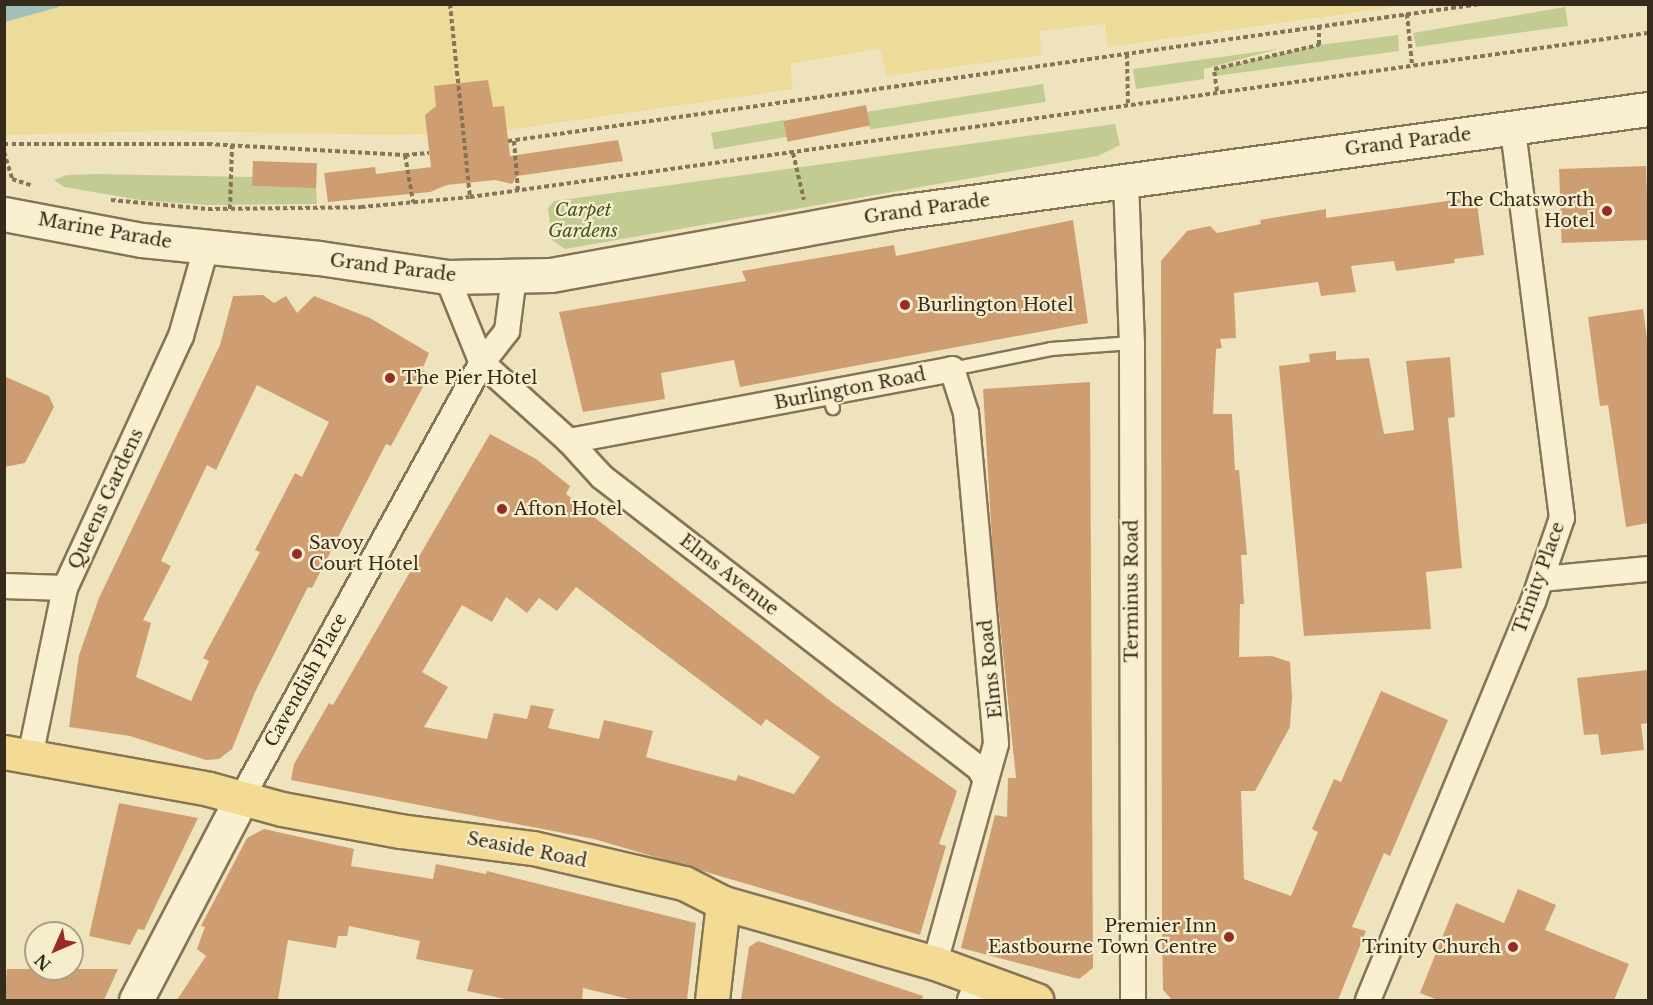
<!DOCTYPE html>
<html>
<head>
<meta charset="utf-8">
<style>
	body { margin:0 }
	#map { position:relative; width:1653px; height:1005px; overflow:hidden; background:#efe3be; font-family:"Libre Baskerville",serif }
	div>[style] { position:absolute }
	.green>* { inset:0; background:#c2cc92; transform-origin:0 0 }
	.sand>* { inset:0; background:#ecdb99 }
	.water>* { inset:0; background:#a1c0b9 }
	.building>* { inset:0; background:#ce9e72; transform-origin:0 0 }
	.path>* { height:4px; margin-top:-2px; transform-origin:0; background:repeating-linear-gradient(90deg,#877356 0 4.5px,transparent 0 7.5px) }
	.roads { filter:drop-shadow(2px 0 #877356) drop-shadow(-2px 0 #877356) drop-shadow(0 2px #877356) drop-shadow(0 -2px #877356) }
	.lane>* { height:12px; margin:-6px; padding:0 6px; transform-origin:6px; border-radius:6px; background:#f9f0d1 }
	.street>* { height:24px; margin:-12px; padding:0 12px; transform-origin:12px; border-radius:12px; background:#f9f0d1 }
	.secondary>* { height:33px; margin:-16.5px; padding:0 16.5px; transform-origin:16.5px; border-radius:16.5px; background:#f9f0d1 }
	.primary>* { height:33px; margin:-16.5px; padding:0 16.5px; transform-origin:16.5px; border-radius:16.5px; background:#f4db93 }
	.dots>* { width:16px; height:16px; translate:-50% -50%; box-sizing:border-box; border:3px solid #f6edcd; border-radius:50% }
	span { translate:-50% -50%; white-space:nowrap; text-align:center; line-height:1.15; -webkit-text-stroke:4.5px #f6edcd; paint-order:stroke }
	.street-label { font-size:18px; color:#362a1b }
	.poi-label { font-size:18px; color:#362a1b }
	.right { translate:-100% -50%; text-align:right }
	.left { translate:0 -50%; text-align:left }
	.park-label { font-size:18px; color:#445321; font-style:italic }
	.frame { position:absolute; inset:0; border:6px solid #362a1b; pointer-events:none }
	.north { position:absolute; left:24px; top:921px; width:60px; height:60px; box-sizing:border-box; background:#f6edcd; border:2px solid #a99f86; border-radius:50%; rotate:225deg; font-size:16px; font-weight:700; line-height:24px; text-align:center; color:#362a1b }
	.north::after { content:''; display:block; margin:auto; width:21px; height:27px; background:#972b25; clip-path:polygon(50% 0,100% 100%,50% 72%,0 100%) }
</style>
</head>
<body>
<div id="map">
	<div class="green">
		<div style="clip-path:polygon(1565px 7px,1568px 26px,1416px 47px,1413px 33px)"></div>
		<div style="clip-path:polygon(1398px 35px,1399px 51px,1215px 76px,1214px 69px,1319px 45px)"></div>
		<div style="clip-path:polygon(1279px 49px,1204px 69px,1204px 79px,1136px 89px,1133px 69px)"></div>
		<div style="left:1043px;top:84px;width:18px;height:178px;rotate:81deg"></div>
		<div style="left:784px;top:120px;width:17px;height:74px;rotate:80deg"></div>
		<div style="clip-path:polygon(1115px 124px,1120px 145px,1098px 156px,565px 249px,552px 240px,548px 208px,554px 201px)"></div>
		<div style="clip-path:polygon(97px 174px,253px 177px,253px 186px,316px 188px,317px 204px,207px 205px,140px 200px,64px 187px,54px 180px,66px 175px)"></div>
	</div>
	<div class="sand">
		<div style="clip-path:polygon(4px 5px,1406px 5px,1108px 47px,1105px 24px,1039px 31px,1042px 55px,887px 76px,880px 48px,790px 64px,793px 89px,500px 131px,394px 135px,163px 131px,5px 135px)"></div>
	</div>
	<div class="water">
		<div style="clip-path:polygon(5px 4px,58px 4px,59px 7px,5px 22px)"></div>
	</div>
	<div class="building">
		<div style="clip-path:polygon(488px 80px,493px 107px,504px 106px,510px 156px,618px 140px,623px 161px,517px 176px,512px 184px,495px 180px,447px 185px,430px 192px,328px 202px,324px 173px,375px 167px,376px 174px,431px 167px,425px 115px,436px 106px,434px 86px)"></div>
		<div style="left:866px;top:105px;width:21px;height:84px;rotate:79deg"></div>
		<div style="left:253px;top:161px;width:64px;height:25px;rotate:2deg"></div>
		<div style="left:1646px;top:166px;width:74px;height:87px;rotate:88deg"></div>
		<div style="clip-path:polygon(1476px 197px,1484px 255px,1454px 259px,1455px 263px,1396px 271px,1394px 261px,1351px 266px,1356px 292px,1321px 296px,1318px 282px,1234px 293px,1236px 338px,1220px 339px,1222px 348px,1216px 349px,1213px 414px,1232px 414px,1235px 470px,1239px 470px,1247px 555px,1241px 555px,1244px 604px,1240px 604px,1239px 657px,1272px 656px,1290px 662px,1292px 697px,1290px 727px,1255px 791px,1241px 791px,1244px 879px,1291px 896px,1318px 832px,1312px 829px,1334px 779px,1341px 782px,1381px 691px,1448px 720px,1390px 856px,1384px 853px,1352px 927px,1366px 931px,1338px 1000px,1172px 1000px,1163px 990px,1162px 931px,1161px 261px,1187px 231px,1210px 226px,1217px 233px,1261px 224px,1260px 220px,1326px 209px,1326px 218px)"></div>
		<div style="clip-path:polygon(1073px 220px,1088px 323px,740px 387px,734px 360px,661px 373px,665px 399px,583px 412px,559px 312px,746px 281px,742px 271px,894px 245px,896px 256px)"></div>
		<div style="clip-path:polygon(evenodd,263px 295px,274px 303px,286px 296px,297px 313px,314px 296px,370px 318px,429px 353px,422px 370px,430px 374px,391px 446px,386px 444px,312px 588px,308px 587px,255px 692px,232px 749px,219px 759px,206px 760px,130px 736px,69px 727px,79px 655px,99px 598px,220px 345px,233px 296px,263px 295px,257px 385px,329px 422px,302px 477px,295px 473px,255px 550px,260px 552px,203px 658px,209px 661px,191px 701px,136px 677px,151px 623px,143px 620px,171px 566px,161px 561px,207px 465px,216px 470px,257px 385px)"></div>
		<div style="clip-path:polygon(1643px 309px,1648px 346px,1648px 523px,1626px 527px,1608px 405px,1600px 406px,1588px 317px)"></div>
		<div style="clip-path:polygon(1336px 351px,1336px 360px,1369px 358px,1384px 434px,1414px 430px,1406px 361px,1450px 357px,1455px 417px,1448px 418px,1462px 568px,1426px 572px,1431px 629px,1304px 636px,1279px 366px,1310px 362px,1309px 354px)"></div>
		<div style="clip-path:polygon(4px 376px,49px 396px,54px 407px,25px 463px,4px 467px)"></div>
		<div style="clip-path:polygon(1090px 382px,1093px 968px,1079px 979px,961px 948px,995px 815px,1007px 817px,1008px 778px,1016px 778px,993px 557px,983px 389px)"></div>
		<div style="clip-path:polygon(evenodd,490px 434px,536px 459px,570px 486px,566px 494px,599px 521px,833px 703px,957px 791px,939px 844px,946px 846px,920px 935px,594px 839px,291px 780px,294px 764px,329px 703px,333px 705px,490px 434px,576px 587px,761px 726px,766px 719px,820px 757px,794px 794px,738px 775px,736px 781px,646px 757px,653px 731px,604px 720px,599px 739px,548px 728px,554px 709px,531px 705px,527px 719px,494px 713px,487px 739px,424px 727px,448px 687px,422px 672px,462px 605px,492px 622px,506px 597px,527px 613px,539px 598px,557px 611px,576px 587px)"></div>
		<div style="clip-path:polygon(1648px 670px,1648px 723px,1641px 724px,1644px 750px,1601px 755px,1598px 734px,1584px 735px,1577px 678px)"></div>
		<div style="clip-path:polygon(119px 803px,198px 818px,144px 930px,138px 929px,130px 945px,89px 936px)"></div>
		<div style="clip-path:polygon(264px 829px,354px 849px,351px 866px,433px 879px,436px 864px,486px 874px,487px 871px,696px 923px,687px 1000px,633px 1000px,583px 988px,582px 1000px,510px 1000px,467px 991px,473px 970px,416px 959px,420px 941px,349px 926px,347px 936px,338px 936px,336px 948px,288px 940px,278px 1000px,177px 1000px,206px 956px,197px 949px,205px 927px,201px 926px,247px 838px)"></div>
		<div style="clip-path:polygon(1518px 889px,1556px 905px,1545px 930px,1629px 964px,1614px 1000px,1438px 1000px,1420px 993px,1456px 903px,1504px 923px)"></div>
		<div style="clip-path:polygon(758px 941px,923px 996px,922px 1000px,741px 1000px,749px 947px)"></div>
		<div style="clip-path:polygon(7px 969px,118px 969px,104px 1000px,4px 1000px)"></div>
	</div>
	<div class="path">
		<div style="left:450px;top:4px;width:194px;rotate:84.1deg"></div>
		<div style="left:1407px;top:14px;width:50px;rotate:84.3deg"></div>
		<div style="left:1127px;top:54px;width:52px;rotate:88.9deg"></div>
		<div style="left:1217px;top:91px;width:22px;rotate:-98deg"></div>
		<div style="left:1214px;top:69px;width:108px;rotate:-12.9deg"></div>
		<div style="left:1319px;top:45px;width:19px;rotate:-90deg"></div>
		<div style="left:508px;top:141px;width:982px;rotate:-8.02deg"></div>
		<div style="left:514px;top:141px;width:50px;rotate:85.4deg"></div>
		<div style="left:4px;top:144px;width:204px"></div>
		<div style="left:208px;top:144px;width:197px;rotate:3.2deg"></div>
		<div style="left:405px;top:155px;width:24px;rotate:-5deg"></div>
		<div style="left:4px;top:152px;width:28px;rotate:73deg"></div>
		<div style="left:12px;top:179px;width:22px;rotate:18deg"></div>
		<div style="left:793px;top:153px;width:48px;rotate:76.8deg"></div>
		<div style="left:405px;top:155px;width:48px;rotate:80.3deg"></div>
		<div style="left:111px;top:200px;width:97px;rotate:5.3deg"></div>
		<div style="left:208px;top:209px;width:153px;rotate:-0.7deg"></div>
		<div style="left:361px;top:207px;width:109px;rotate:-5.2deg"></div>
		<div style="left:470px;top:197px;width:1189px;rotate:-7.93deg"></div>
		<div style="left:230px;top:209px;width:64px;rotate:-88.2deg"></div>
	</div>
	<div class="roads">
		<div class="lane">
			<div style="left:952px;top:369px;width:101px;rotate:-11.4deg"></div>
			<div style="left:1051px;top:349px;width:81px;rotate:-4.2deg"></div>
			<div style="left:828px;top:393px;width:16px;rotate:72deg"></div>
		</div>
		<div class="street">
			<div style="left:1126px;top:181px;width:162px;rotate:87.9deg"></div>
			<div style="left:1132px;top:343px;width:657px;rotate:89.91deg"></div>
			<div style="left:447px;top:277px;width:93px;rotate:67.9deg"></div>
			<div style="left:482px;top:363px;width:41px;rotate:-52deg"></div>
			<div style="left:507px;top:331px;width:55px;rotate:-82.7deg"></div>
			<div style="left:569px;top:441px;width:390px;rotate:-10.6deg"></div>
			<div style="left:952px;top:369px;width:46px;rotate:72.3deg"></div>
			<div style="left:966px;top:413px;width:332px;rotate:84.8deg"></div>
			<div style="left:996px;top:744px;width:227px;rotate:105.6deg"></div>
			<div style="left:1542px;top:579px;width:106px;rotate:-5.4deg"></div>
			<div style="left:4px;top:586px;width:61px;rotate:1.9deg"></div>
			<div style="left:30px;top:757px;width:173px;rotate:-78.3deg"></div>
			<div style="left:65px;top:588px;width:277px;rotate:-65.3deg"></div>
			<div style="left:181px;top:336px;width:91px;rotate:-74.1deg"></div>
			<div style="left:241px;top:799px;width:498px;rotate:-61.1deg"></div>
			<div style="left:482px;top:363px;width:117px;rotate:41.9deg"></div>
			<div style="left:569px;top:441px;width:49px;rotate:47.5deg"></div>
			<div style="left:602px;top:477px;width:476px;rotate:37.7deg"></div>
			<div style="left:979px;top:768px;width:10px;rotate:61deg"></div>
			<div style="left:970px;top:1000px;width:24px;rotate:-68deg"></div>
			<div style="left:1368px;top:1000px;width:431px;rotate:-67.5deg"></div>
			<div style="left:1533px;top:602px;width:89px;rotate:-71deg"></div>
			<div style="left:1562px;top:518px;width:393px;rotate:-97.2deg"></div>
		</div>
		<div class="secondary">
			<div style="left:4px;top:214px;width:140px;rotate:10.7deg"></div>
			<div style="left:142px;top:240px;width:178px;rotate:5.8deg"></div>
			<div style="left:319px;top:258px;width:129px;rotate:8.4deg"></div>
			<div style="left:447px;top:277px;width:104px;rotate:-1.1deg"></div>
			<div style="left:551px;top:275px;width:354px;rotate:-10.3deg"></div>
			<div style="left:899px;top:212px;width:756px;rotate:-7.83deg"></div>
			<div style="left:136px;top:1000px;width:227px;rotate:-62.4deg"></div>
		</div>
		<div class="primary">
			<div style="left:4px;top:752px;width:208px;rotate:10.2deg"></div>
			<div style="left:209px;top:789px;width:76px;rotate:15.3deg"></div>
			<div style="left:282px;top:809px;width:120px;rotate:10.6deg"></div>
			<div style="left:400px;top:831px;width:134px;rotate:7.3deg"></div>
			<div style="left:533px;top:848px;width:155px;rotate:13.1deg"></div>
			<div style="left:684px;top:883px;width:44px;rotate:27.1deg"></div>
			<div style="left:723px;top:903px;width:220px;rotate:15.8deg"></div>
			<div style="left:935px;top:963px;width:108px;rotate:20.1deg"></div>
			<div style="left:712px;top:1000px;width:98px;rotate:-83.5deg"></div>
		</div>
	</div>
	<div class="dots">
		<div style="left:1607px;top:211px;background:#972b25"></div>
		<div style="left:905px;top:305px;background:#972b25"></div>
		<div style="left:390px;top:378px;background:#972b25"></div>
		<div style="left:502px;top:509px;background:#972b25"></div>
		<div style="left:297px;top:554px;background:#972b25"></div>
		<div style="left:1229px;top:937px;background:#972b25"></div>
		<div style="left:1513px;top:947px;background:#972b25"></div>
	</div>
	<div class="street-label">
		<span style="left:1408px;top:142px;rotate:-7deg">Grand Parade</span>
		<span style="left:927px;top:209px;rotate:-8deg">Grand Parade</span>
		<span style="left:105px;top:231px;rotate:10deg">Marine Parade</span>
		<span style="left:393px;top:268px;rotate:7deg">Grand Parade</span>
		<span style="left:850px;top:389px;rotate:-11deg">Burlington Road</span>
		<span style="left:106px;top:499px;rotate:-65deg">Queens Gardens</span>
		<span style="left:729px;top:575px;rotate:38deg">Elms Avenue</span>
		<span style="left:1539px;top:578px;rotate:-70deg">Trinity Place</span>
		<span style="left:1132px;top:591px;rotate:-90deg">Terminus Road</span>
		<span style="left:991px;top:669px;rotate:-96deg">Elms Road</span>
		<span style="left:306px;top:680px;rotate:-61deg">Cavendish Place</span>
		<span style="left:527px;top:850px;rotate:11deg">Seaside Road</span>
	</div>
	<div class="poi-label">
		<span class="right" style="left:1595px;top:211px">The Chatsworth<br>Hotel</span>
		<span class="left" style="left:917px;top:305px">Burlington Hotel</span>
		<span class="left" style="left:402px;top:378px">The Pier Hotel</span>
		<span class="left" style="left:514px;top:509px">Afton Hotel</span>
		<span class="left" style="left:309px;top:554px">Savoy<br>Court Hotel</span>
		<span class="right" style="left:1217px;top:937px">Premier Inn<br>Eastbourne Town Centre</span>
		<span class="right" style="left:1501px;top:947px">Trinity Church</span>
	</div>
	<div class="park-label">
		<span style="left:583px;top:221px">Carpet<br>Gardens</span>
	</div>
	<div class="frame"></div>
	<div class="north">N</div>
</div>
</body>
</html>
